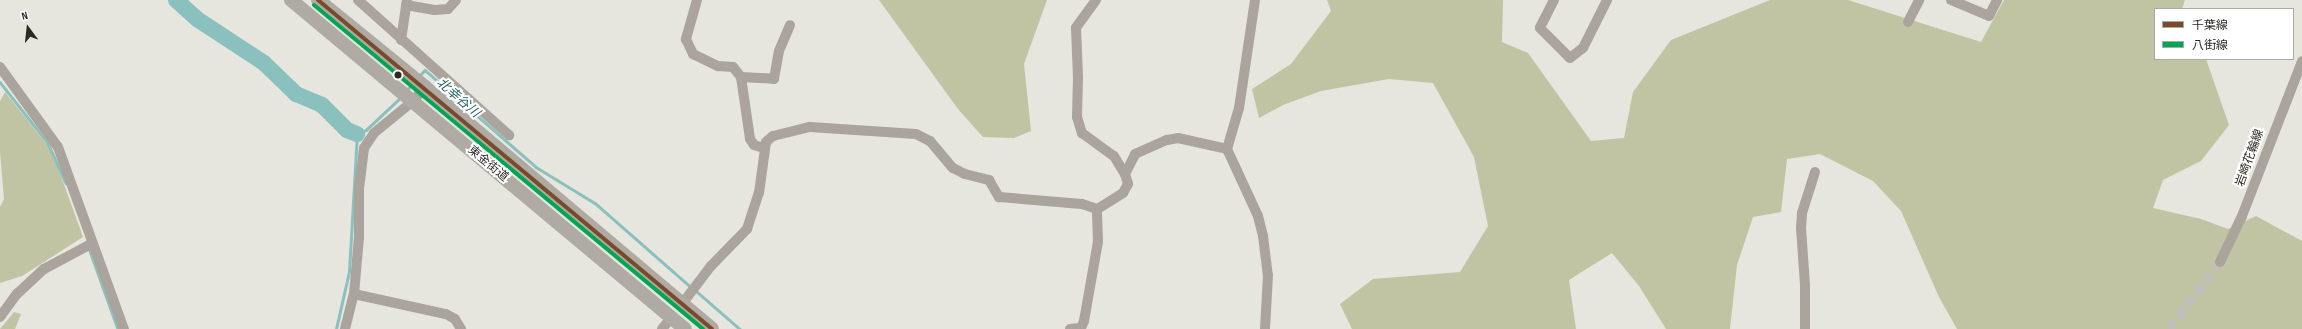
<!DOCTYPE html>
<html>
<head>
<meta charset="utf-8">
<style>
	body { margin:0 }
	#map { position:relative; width:2302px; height:329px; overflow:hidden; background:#e6e5de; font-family:"Sofia Sans Condensed","Noto Sans JP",sans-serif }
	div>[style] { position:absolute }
	.forest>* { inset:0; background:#c1c4a2 }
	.stream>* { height:2.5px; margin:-1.25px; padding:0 1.25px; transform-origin:1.25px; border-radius:1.25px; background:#8ac0be }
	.river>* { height:16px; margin:-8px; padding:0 8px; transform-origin:8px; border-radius:8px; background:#8ac0be }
	.minor-tunnel>* { height:10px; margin-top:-5px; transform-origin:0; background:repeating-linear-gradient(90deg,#c1bfb9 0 10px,transparent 0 15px) }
	.minor>* { height:10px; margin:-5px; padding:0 5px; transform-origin:5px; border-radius:5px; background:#aaa49d }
	.highway>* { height:14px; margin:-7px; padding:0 7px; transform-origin:7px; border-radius:7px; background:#afaba4 }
	.bus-1>* { height:4px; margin:-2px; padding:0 2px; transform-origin:2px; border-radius:2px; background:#7a4b2a }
	.bus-2>* { height:4px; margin:-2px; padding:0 2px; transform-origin:2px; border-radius:2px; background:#00a651 }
	.dots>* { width:11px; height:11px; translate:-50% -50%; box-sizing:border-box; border:2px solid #fff; border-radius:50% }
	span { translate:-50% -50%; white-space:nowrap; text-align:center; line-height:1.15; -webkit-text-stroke:4px #fff; paint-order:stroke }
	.street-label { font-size:12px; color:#2b2925 }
	.water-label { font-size:13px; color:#226263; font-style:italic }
	.legend { position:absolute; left:2154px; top:8px; width:140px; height:52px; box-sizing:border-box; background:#fff; border:1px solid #aaa9a8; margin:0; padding:5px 7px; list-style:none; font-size:12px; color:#2b2925 }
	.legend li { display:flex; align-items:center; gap:8px; height:20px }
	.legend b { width:20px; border:1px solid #aaa9a8 }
	.north { position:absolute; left:8px; top:8px; width:40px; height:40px; -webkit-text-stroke:3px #fff; paint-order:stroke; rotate:345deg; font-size:11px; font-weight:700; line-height:16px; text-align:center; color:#2b2925 }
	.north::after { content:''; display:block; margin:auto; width:14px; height:18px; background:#2b2925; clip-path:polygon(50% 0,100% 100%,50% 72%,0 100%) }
</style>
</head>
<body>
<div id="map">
	<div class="forest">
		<div style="clip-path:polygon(879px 0,1047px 0,1024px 64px,1031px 131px,1014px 138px,983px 137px,958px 109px)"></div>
		<div style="clip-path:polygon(1327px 0,1503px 0,1502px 42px,1528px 53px,1591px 141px,1624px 138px,1633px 92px,1671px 40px,1770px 0,1848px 0,1981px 42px,2004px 0,2185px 0,2182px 9px,2155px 9px,2155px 59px,2206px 59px,2229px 125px,2201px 161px,2163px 180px,2153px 208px,2201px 219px,2228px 229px,2256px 216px,2302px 241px,2302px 329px,1957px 329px,1939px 297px,1901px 211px,1873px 181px,1820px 154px,1787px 159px,1781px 212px,1753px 217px,1737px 265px,1730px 329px,1666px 329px,1639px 286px,1612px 253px,1569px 280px,1576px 329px,1352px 329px,1340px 304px,1373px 279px,1460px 272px,1488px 226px,1474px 157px,1433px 83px,1389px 79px,1321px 91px,1283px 105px,1259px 118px,1252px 89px,1291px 64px,1331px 11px)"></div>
		<div style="clip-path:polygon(5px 92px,52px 151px,83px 237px,22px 276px,0 283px,0 207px,4px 199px,0 152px,0 101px)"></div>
		<div style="clip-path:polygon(14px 312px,21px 314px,15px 329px,0 329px)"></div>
	</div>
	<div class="stream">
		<div style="left:419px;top:76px;width:8px;rotate:-45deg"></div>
		<div style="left:425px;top:70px;width:147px;rotate:41.1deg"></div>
		<div style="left:536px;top:167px;width:69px;rotate:31.4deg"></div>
		<div style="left:595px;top:203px;width:128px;rotate:41.2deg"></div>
		<div style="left:0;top:82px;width:78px;rotate:51.8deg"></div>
		<div style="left:48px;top:143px;width:44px;rotate:65.8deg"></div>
		<div style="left:406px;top:91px;width:11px;rotate:-49deg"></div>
		<div style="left:89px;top:248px;width:86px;rotate:70.3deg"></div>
		<div style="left:695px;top:290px;width:60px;rotate:40.9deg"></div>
		<div style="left:336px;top:329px;width:58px;rotate:-77.2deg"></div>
		<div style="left:349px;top:272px;width:138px;rotate:-86.7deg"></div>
		<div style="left:357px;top:134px;width:10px;rotate:-24deg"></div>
		<div style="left:366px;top:130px;width:47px;rotate:-43.3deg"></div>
	</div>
	<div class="river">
		<div style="left:176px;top:0;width:28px;rotate:42deg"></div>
		<div style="left:197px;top:19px;width:80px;rotate:33.3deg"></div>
		<div style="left:264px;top:63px;width:45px;rotate:44.1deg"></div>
		<div style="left:296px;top:94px;width:28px;rotate:23deg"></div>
		<div style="left:322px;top:105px;width:35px;rotate:45deg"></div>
		<div style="left:347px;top:130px;width:11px;rotate:22deg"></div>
	</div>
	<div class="minor-tunnel">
		<div style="left:2169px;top:329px;width:84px;rotate:-52.7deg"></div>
	</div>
	<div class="minor">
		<div style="left:358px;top:0;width:203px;rotate:41.8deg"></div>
		<div style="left:697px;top:0;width:41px;rotate:105.8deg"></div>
		<div style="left:686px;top:39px;width:17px;rotate:65deg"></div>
		<div style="left:693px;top:54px;width:28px;rotate:26deg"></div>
		<div style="left:718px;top:66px;width:15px;rotate:4deg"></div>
		<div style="left:733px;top:67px;width:13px;rotate:51deg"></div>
		<div style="left:741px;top:77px;width:63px;rotate:81.7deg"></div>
		<div style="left:750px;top:139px;width:7px;rotate:56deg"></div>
		<div style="left:754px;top:145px;width:10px;rotate:17deg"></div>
		<div style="left:1096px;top:0;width:34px;rotate:126deg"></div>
		<div style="left:1076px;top:28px;width:49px;rotate:87.7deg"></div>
		<div style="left:1078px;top:77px;width:40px;rotate:91.4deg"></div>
		<div style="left:1077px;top:117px;width:17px;rotate:73deg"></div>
		<div style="left:1082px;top:133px;width:39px;rotate:36deg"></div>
		<div style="left:1114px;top:156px;width:21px;rotate:59deg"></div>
		<div style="left:1125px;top:174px;width:10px;rotate:73deg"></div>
		<div style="left:1128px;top:184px;width:10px;rotate:119deg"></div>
		<div style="left:1123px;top:193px;width:31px;rotate:148deg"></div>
		<div style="left:1255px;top:0;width:109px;rotate:98.4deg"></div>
		<div style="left:1239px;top:108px;width:43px;rotate:106.3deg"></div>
		<div style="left:1227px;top:149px;width:74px;rotate:65.2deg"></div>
		<div style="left:1258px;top:216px;width:21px;rotate:76deg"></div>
		<div style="left:1263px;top:236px;width:39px;rotate:83deg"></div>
		<div style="left:1268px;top:275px;width:54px;rotate:93.2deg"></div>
		<div style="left:1554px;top:0;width:31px;rotate:117deg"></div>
		<div style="left:1540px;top:28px;width:42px;rotate:45deg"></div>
		<div style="left:1570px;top:58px;width:16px;rotate:-38deg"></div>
		<div style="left:1583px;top:48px;width:54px;rotate:-63.4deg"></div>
		<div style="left:1951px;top:0;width:41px;rotate:22.8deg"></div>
		<div style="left:1989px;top:16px;width:18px;rotate:-63deg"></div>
		<div style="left:406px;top:5px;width:29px;rotate:10deg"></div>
		<div style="left:435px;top:10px;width:13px;rotate:-4deg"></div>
		<div style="left:448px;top:9px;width:12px;rotate:-48deg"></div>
		<div style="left:1908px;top:22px;width:25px;rotate:-63deg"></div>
		<div style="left:401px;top:40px;width:40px;rotate:-81.5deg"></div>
		<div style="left:0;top:67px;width:99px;rotate:54.1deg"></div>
		<div style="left:58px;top:147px;width:194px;rotate:70.1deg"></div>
		<div style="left:741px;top:77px;width:33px;rotate:3deg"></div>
		<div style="left:774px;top:79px;width:28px;rotate:-80deg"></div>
		<div style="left:779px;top:51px;width:28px;rotate:-67deg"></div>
		<div style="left:1125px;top:174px;width:22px;rotate:-63deg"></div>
		<div style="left:1135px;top:154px;width:35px;rotate:-24deg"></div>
		<div style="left:1167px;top:140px;width:11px;rotate:-10deg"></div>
		<div style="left:1178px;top:138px;width:50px;rotate:12.7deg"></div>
		<div style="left:2220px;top:262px;width:51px;rotate:-64.4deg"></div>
		<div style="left:2242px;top:216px;width:166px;rotate:-68.8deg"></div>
		<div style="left:354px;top:294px;width:94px;rotate:12.3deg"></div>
		<div style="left:446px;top:314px;width:10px;rotate:29deg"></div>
		<div style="left:455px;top:319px;width:12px;rotate:59deg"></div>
		<div style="left:682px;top:304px;width:48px;rotate:-52.7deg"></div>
		<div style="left:711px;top:266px;width:52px;rotate:-45.8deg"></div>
		<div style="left:747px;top:229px;width:38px;rotate:-72deg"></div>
		<div style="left:759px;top:193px;width:51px;rotate:-82.2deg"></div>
		<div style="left:766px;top:142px;width:9px;rotate:-41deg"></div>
		<div style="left:773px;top:136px;width:38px;rotate:-14deg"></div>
		<div style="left:810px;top:127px;width:106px;rotate:3.8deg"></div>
		<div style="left:916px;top:134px;width:16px;rotate:27deg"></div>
		<div style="left:930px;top:141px;width:35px;rotate:50deg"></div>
		<div style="left:953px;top:168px;width:13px;rotate:27deg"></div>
		<div style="left:965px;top:174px;width:25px;rotate:14deg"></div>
		<div style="left:989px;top:180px;width:20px;rotate:60deg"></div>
		<div style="left:999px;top:197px;width:83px;rotate:4.8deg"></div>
		<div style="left:1082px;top:204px;width:16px;rotate:18deg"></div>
		<div style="left:0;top:317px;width:29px;rotate:-54deg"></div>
		<div style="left:17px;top:294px;width:37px;rotate:-43deg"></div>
		<div style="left:44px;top:269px;width:55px;rotate:-28deg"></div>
		<div style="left:345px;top:329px;width:36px;rotate:-76deg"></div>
		<div style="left:354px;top:294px;width:57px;rotate:-85deg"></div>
		<div style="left:359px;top:237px;width:48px;rotate:-90deg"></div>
		<div style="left:359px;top:189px;width:41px;rotate:-83deg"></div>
		<div style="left:364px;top:148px;width:18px;rotate:-56deg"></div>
		<div style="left:374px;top:133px;width:50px;rotate:-39.4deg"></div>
		<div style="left:413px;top:101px;width:18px;rotate:-49deg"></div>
		<div style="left:662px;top:329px;width:14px;rotate:-51deg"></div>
		<div style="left:1070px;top:329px;width:11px;rotate:-5deg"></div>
		<div style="left:1081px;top:328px;width:8px;rotate:-67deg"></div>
		<div style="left:1084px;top:321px;width:80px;rotate:-80deg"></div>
		<div style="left:1098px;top:242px;width:33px;rotate:-92deg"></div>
		<div style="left:1805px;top:329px;width:44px;rotate:-90deg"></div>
		<div style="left:1805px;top:285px;width:57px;rotate:-94deg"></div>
		<div style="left:1801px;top:228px;width:15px;rotate:-86deg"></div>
		<div style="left:1802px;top:213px;width:43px;rotate:-72.4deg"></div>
	</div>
	<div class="highway">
		<div style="left:291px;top:0;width:513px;rotate:39.86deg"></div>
		<div style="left:318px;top:0;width:138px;rotate:39.1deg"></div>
		<div style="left:425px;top:87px;width:375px;rotate:40.1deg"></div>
	</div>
	<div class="bus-1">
		<div style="left:318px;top:0;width:513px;rotate:39.86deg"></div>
	</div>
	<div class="bus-2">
		<div style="left:314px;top:5px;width:506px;rotate:39.79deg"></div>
	</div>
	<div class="dots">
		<div style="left:398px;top:75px;background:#2b2925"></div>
	</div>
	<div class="street-label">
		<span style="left:2250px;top:158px;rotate:-70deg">岩崎花輪線</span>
		<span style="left:488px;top:164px;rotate:40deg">東金街道</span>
	</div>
	<div class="water-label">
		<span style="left:458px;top:98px;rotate:41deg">北幸谷川</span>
	</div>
	<ul class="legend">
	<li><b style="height:5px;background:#7a4b2a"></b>千葉線</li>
	<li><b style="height:5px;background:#00a651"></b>八街線</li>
	</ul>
	<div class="north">N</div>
</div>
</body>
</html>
